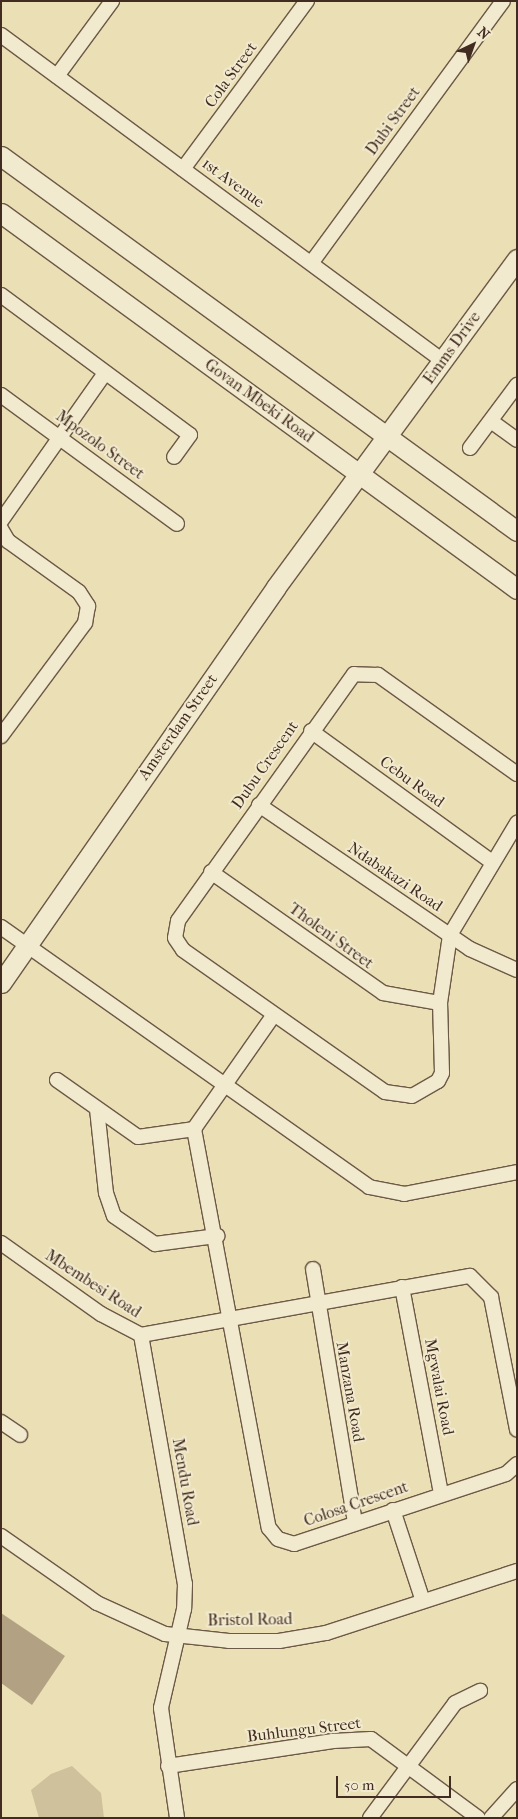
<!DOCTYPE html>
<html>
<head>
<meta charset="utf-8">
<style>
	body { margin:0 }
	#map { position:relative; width:518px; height:1819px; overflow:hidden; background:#ebdfb5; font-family:"IM FELL French Canon",serif }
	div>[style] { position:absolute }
	.green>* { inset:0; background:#cec19c }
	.water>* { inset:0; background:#b2a283 }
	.roads { filter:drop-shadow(1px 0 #6c5946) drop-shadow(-1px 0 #6c5946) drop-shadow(0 1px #6c5946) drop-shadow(0 -1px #6c5946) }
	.street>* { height:14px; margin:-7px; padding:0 7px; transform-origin:7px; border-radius:7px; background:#f2eacf }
	.secondary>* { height:19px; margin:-9.5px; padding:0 9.5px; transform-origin:9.5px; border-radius:9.5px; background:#f2eacf }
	span { translate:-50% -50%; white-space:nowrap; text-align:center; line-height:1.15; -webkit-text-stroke:4px #f2eacf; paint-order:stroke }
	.street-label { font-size:16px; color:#422c21 }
	.frame { position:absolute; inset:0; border:2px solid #422c21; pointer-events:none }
	.north { position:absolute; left:448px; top:20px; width:50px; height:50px; -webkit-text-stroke:4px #f2eacf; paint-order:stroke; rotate:42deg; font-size:14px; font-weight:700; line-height:20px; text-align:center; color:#422c21 }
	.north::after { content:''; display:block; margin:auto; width:18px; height:22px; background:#422c21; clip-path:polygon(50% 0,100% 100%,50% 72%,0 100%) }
	.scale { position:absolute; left:336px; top:1776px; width:115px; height:22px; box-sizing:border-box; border:2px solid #422c21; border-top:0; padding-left:6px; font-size:15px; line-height:18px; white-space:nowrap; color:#422c21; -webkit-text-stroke:4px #f2eacf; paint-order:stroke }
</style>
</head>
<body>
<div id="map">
	<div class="green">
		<div style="clip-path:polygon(72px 1766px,101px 1793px,104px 1818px,39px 1818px,31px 1790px,51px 1774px)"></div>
	</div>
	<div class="water">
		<div style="clip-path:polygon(1px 1613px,65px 1656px,32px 1705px,1px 1683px)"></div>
	</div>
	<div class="roads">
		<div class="street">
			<div style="left:1px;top:35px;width:549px;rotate:36.41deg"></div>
			<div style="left:57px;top:76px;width:93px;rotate:-53.7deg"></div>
			<div style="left:183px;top:169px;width:209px;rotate:-53.6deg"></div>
			<div style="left:312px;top:262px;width:323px;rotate:-53.8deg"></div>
			<div style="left:1px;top:295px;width:235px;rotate:36.5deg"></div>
			<div style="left:190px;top:435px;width:27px;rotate:126deg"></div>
			<div style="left:1px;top:395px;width:218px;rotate:36.2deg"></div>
			<div style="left:491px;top:421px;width:32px;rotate:36deg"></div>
			<div style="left:470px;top:448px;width:79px;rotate:-53.3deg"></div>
			<div style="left:1px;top:521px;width:181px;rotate:-54.9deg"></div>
			<div style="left:1px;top:529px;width:14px;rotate:60deg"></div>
			<div style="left:8px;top:541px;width:87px;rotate:35.7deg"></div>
			<div style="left:79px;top:592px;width:17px;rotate:57deg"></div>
			<div style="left:88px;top:606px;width:17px;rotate:100deg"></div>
			<div style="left:85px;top:623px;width:141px;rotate:126.6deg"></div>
			<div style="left:311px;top:731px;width:223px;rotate:35.9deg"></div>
			<div style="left:517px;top:774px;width:171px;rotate:-144.5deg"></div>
			<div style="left:378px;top:675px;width:24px;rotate:-178deg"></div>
			<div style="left:354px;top:674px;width:303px;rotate:125.5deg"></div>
			<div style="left:178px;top:921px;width:17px;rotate:100deg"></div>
			<div style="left:175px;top:938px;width:14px;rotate:56deg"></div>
			<div style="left:183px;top:950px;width:247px;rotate:35.1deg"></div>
			<div style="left:385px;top:1092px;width:27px;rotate:8deg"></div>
			<div style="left:412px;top:1096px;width:30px;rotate:-30deg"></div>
			<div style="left:438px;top:1081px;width:9px;rotate:-63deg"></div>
			<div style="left:442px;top:1073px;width:70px;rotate:-91.6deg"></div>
			<div style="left:440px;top:1003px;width:69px;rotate:-81.6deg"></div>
			<div style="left:450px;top:935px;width:131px;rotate:-59.1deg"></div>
			<div style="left:259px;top:805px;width:255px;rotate:34.3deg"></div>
			<div style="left:470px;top:949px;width:51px;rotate:24.1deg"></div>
			<div style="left:211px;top:872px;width:210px;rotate:35.1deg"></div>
			<div style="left:383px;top:993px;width:58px;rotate:10deg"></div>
			<div style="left:1px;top:927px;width:451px;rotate:35.2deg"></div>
			<div style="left:369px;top:1187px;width:36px;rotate:11deg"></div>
			<div style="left:404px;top:1194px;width:115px;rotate:-11deg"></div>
			<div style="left:273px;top:1016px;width:138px;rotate:125deg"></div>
			<div style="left:194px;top:1129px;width:406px;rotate:79.4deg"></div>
			<div style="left:269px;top:1528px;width:14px;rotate:51deg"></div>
			<div style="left:278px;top:1539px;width:17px;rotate:17deg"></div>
			<div style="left:294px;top:1544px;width:223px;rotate:-18.3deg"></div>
			<div style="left:506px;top:1474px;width:15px;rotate:-42deg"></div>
			<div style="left:57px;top:1080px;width:99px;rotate:35.1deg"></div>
			<div style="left:138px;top:1137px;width:57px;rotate:-8.1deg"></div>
			<div style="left:97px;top:1109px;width:84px;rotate:83.9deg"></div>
			<div style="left:106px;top:1193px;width:24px;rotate:71deg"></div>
			<div style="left:114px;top:1216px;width:50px;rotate:34.3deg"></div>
			<div style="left:155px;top:1244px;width:63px;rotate:-7.4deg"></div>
			<div style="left:1px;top:1243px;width:123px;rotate:35.4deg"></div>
			<div style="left:101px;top:1314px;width:45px;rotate:27.7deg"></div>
			<div style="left:141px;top:1335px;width:334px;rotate:-10.2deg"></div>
			<div style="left:470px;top:1276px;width:30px;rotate:45deg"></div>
			<div style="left:491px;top:1297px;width:135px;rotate:78.9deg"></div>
			<div style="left:313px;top:1269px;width:256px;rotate:80.6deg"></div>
			<div style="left:402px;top:1287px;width:211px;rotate:79.3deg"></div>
			<div style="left:141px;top:1335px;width:253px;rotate:80deg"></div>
			<div style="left:185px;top:1584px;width:25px;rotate:92deg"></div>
			<div style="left:184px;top:1609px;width:102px;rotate:103.1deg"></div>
			<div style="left:161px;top:1708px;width:111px;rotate:81.7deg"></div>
			<div style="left:1px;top:1422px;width:23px;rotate:34deg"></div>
			<div style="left:393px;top:1510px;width:96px;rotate:71.8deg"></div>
			<div style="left:1px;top:1536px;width:117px;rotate:34.9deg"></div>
			<div style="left:97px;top:1603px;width:75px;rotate:24.5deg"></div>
			<div style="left:165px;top:1634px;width:64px;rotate:6.2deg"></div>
			<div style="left:229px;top:1641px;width:50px"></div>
			<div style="left:279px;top:1641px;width:48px;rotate:-9.7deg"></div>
			<div style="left:326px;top:1633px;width:201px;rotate:-18deg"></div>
			<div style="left:168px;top:1766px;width:167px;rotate:-8.6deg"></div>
			<div style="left:333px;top:1741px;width:38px;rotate:-3deg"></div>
			<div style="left:371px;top:1739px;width:133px;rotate:36.4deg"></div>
			<div style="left:370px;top:1818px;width:143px;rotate:-53.5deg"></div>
			<div style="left:455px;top:1703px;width:28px;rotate:-26deg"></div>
			<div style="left:491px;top:1818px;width:39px;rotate:-48deg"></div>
		</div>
		<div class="secondary">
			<div style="left:1px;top:156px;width:638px;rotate:36.01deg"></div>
			<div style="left:1px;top:213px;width:638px;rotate:36.08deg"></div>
			<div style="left:1px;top:983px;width:482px;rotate:-55.2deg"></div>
			<div style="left:276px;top:587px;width:407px;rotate:-53.7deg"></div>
		</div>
	</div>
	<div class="street-label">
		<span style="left:231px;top:75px;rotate:-54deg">Cola Street</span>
		<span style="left:393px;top:121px;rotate:-54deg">Dubi Street</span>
		<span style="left:233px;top:183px;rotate:36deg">1st Avenue</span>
		<span style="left:452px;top:348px;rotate:-54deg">Emms Drive</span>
		<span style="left:259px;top:401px;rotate:36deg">Govan Mbeki Road</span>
		<span style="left:100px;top:445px;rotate:36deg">Mpozolo Street</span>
		<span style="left:178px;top:727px;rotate:-55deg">Amsterdam Street</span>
		<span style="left:265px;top:765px;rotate:-55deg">Dubu Crescent</span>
		<span style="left:412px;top:782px;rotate:36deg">Cebu Road</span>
		<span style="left:395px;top:877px;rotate:34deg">Ndabakazi Road</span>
		<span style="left:331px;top:936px;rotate:36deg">Tholeni Street</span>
		<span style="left:93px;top:1284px;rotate:33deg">Mbembesi Road</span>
		<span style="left:439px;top:1387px;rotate:79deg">Mgwalai Road</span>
		<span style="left:350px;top:1392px;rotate:80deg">Manzana Road</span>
		<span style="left:185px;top:1482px;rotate:80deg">Mendu Road</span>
		<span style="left:356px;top:1504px;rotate:-19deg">Colosa Crescent</span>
		<span style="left:250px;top:1620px;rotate:-1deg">Bristol Road</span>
		<span style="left:304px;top:1730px;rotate:-7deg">Buhlungu Street</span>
	</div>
	<div class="frame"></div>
	<div class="north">N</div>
	<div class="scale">50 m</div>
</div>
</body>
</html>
